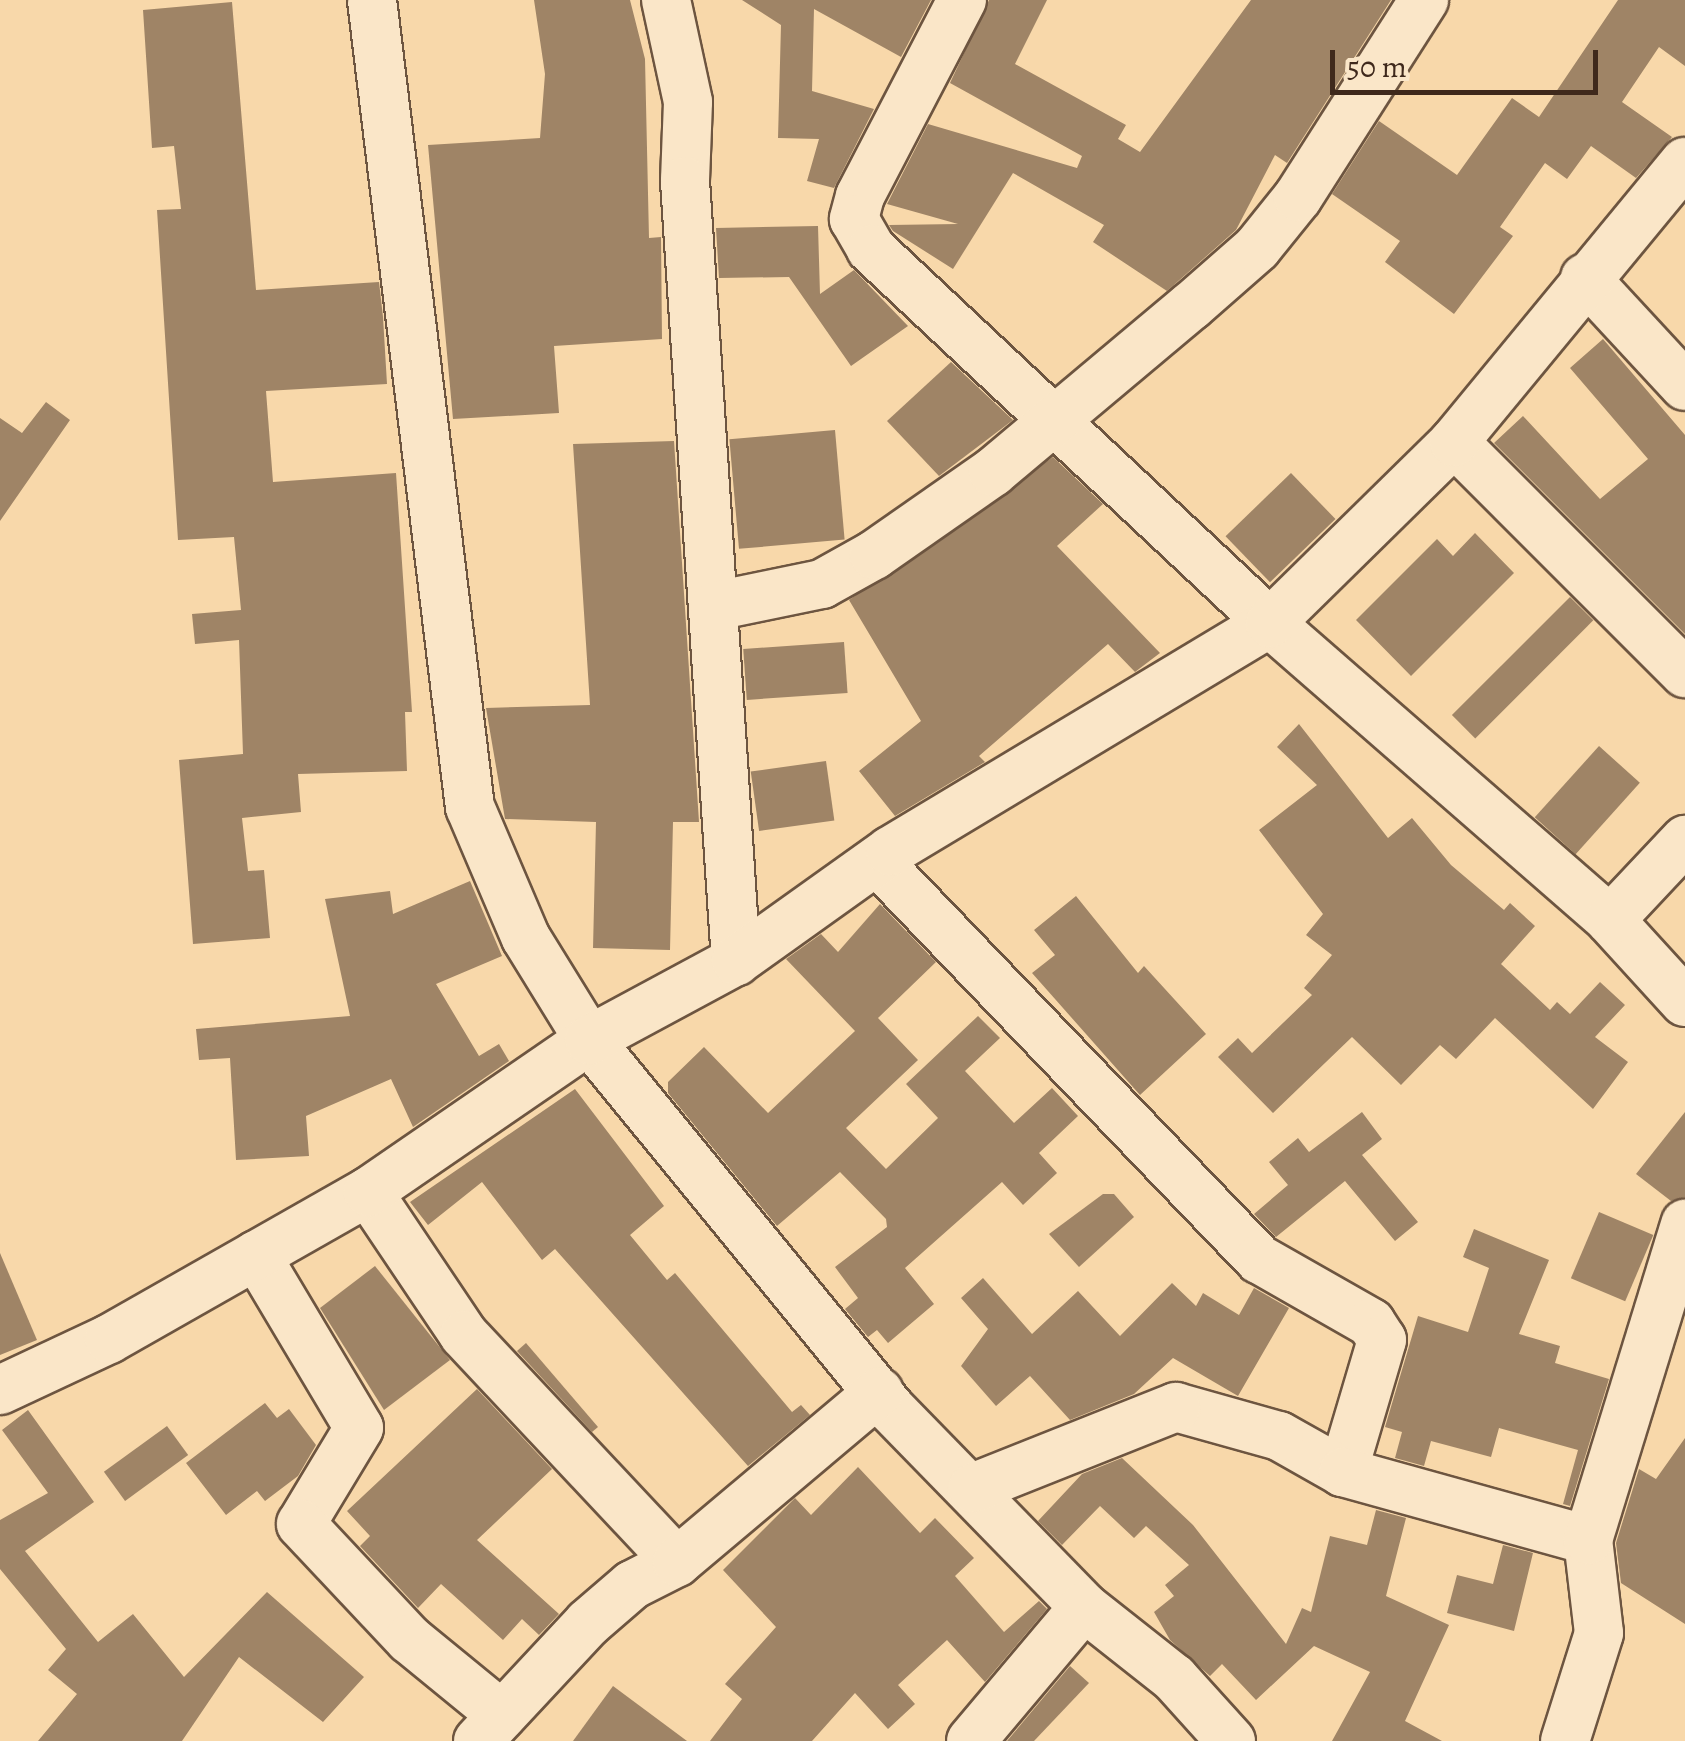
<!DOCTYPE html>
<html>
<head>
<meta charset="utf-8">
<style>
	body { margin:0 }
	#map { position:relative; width:1685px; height:1741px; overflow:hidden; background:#f8d8aa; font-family:Alegreya,serif }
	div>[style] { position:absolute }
	.building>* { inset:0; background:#9f8466; transform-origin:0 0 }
	.roads { filter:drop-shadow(2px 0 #6d5540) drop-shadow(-2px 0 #6d5540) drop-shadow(0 2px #6d5540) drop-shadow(0 -2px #6d5540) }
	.minor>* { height:48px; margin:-24px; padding:0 24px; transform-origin:24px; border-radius:24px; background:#fae6c8 }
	span { translate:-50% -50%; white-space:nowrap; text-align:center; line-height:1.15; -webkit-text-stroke:10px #fae6c8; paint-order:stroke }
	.scale { position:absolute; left:1330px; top:50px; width:268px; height:45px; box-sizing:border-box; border:5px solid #3f291c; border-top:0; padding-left:12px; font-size:30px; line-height:35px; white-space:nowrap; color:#3f291c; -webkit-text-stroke:8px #fae6c8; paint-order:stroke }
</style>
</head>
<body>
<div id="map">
	<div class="building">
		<div style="clip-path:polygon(534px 0,630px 0,645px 59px,649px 238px,661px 237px,662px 339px,554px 346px,559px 413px,453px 419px,428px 145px,540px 138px,545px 74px)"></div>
		<div style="clip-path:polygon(742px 0,931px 0,901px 57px,814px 9px,812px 91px,874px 109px,834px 188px,807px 181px,819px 139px,778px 138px,781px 25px)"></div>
		<div style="clip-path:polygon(989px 0,1047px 0,1015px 64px,1126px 125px,1118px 139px,1140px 152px,1251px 0,1391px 0,1287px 163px,1275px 155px,1236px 230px,1167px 291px,1093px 242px,1104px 225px,1013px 173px,953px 269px,893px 231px,889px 225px,958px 224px,887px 204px,928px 124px,1077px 168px,1082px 156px,950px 83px)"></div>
		<div style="clip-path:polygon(1618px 0,1685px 0,1685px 66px,1659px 47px,1622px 102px,1672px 137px,1636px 178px,1591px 146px,1567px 179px,1545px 163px,1500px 227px,1513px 236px,1454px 314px,1385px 262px,1400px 241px,1332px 194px,1379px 121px,1457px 175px,1512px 98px,1539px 117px)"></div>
		<div style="clip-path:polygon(232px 2px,256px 290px,379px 282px,383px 317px,387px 384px,266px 391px,273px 482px,396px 473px,412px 712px,405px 712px,407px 771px,298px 774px,301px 812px,242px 818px,248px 871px,264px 870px,270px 938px,193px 944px,179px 760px,243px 754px,239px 640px,195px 644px,192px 614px,241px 610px,234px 537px,178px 540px,157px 210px,181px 209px,174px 146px,152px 148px,143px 10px)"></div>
		<div style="clip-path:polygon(818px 226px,820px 294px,854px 270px,908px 326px,851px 366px,789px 277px,719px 278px,716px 228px)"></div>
		<div style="clip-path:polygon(1603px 339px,1685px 435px,1685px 634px,1494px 443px,1523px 416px,1600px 499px,1648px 459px,1570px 368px)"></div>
		<div style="clip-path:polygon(951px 362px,1013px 420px,939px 476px,887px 421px)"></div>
		<div style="clip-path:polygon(46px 402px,70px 420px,0 521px,0 418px,22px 433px)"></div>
		<div style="left:835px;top:430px;width:110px;height:106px;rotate:85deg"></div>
		<div style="clip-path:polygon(674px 441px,699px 822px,673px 822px,670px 950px,593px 948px,596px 822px,505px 819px,486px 708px,590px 705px,573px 444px)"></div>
		<div style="clip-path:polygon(1053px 457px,1103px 504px,1057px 546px,1160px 653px,1135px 672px,1108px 644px,979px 756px,985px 762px,895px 816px,859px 771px,921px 721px,849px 600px)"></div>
		<div style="left:1291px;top:473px;width:64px;height:91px;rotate:46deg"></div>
		<div style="clip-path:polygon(1475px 533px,1514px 573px,1411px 676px,1356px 620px,1437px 539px,1453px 556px)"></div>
		<div style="left:1570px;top:597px;width:33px;height:167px;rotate:45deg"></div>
		<div style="left:844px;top:642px;width:51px;height:101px;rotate:86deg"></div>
		<div style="clip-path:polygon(1299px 724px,1388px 838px,1412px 818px,1451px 865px,1504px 910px,1510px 903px,1535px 926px,1501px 964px,1550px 1010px,1557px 1002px,1570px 1014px,1600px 982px,1625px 1005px,1595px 1037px,1628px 1062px,1593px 1109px,1495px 1018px,1456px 1059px,1440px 1045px,1401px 1085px,1352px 1037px,1273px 1113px,1218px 1057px,1238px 1038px,1252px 1053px,1312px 995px,1304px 988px,1332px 955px,1306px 935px,1323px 914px,1259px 830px,1317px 785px,1277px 747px)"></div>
		<div style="left:1599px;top:746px;width:55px;height:96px;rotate:42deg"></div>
		<div style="left:826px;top:761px;width:60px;height:76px;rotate:82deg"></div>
		<div style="clip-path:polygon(470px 881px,502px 956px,436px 984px,479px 1056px,499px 1044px,509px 1061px,413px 1127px,391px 1079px,306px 1116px,309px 1156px,236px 1160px,230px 1058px,199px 1060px,196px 1029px,350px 1016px,325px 899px,390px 891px,393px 914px)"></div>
		<div style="clip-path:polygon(1076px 896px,1138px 973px,1144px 966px,1206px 1034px,1140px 1095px,1032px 973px,1055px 955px,1034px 930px)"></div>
		<div style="clip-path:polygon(880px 904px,936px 962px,878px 1018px,918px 1060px,846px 1128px,886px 1169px,938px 1118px,906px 1084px,978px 1016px,1000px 1038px,965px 1071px,1014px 1123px,1052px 1088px,1078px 1116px,1039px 1153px,1057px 1173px,1023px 1205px,1002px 1182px,905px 1268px,934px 1304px,888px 1343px,877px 1330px,868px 1337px,845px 1309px,858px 1298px,835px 1267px,887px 1227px,886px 1219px,840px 1172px,777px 1226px,668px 1093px,668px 1082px,704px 1047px,768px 1113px,855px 1031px,786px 959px,821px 934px,838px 952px)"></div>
		<div style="clip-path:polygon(575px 1089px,664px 1206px,630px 1235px,667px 1280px,675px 1273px,792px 1412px,801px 1405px,810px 1415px,748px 1466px,555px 1249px,542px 1260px,482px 1182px,428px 1225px,410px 1202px)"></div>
		<div style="clip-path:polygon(1362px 1112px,1382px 1139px,1362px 1155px,1418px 1222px,1395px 1241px,1345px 1181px,1276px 1237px,1254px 1214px,1288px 1185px,1269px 1162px,1298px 1138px,1309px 1152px)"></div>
		<div style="clip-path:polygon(1685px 1112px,1685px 1197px,1671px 1201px,1636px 1174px)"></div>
		<div style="clip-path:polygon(1103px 1194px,1114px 1194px,1134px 1217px,1079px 1267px,1049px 1234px)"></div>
		<div style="left:1599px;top:1212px;width:59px;height:72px;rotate:23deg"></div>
		<div style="clip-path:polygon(1474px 1229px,1549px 1260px,1519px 1334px,1560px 1346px,1555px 1363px,1609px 1379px,1570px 1506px,1563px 1504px,1578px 1450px,1499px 1428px,1491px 1457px,1431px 1441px,1424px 1466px,1395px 1458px,1402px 1432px,1385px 1427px,1418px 1316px,1468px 1332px,1489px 1268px,1463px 1257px)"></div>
		<div style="clip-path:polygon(0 1253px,37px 1340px,0 1355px)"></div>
		<div style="clip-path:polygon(375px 1266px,450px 1360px,384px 1410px,320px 1308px)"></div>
		<div style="clip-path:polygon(983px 1278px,1032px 1334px,1078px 1291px,1120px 1336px,1172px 1283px,1196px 1306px,1203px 1293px,1239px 1315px,1254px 1288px,1289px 1308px,1238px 1396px,1173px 1358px,1134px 1394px,1070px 1420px,1030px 1376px,996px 1406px,961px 1366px,988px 1329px,961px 1298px)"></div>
		<div style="clip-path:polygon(526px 1343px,598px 1427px,592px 1432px,517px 1351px)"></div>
		<div style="clip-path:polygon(477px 1389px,552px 1469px,477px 1540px,559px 1614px,539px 1635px,522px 1619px,503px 1640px,441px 1584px,418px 1608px,360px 1546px,370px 1536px,347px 1511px)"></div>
		<div style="clip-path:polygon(265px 1403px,277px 1418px,289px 1409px,316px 1445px,298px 1476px,265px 1501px,257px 1491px,226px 1515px,186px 1463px)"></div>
		<div style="clip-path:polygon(28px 1410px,94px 1502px,25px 1551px,98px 1642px,133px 1614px,184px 1677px,267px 1592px,364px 1677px,323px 1722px,239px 1657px,182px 1741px,38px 1741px,77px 1694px,48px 1670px,66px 1649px,0 1569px,0 1520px,48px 1493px,2px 1430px)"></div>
		<div style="left:167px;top:1426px;width:36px;height:78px;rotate:54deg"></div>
		<div style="clip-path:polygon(1685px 1438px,1685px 1624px,1621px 1583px,1616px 1543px,1639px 1469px,1656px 1479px)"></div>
		<div style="clip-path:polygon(1122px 1458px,1193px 1525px,1286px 1644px,1302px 1608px,1311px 1612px,1330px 1536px,1367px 1545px,1376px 1510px,1406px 1518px,1386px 1596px,1449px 1625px,1405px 1721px,1442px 1741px,1332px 1741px,1370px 1672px,1314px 1646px,1256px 1700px,1222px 1664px,1210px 1676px,1170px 1640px,1154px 1612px,1174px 1596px,1165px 1585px,1189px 1565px,1146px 1526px,1134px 1538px,1100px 1506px,1062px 1545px,1038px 1521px,1082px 1474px)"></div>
		<div style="clip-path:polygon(858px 1467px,920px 1533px,935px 1518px,974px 1558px,955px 1576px,1004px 1632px,1039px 1601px,1047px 1609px,985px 1682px,947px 1640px,898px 1685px,915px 1704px,888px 1729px,855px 1693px,812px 1741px,710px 1741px,742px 1699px,725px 1684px,776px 1627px,723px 1570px,795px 1498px,811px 1515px)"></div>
		<div style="clip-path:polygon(1503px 1545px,1533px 1553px,1514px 1631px,1447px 1613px,1457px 1575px,1493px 1584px)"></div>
		<div style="clip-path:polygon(1070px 1666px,1089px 1683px,1034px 1741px,1007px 1741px)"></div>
		<div style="clip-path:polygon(613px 1686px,687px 1741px,573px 1741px)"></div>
	</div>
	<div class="roads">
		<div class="minor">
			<div style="left:372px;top:0;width:813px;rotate:83.08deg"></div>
			<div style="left:470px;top:807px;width:142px;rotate:66.9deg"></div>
			<div style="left:526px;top:938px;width:120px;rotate:58.3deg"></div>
			<div style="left:589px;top:1040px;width:475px;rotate:50.7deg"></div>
			<div style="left:890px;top:1408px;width:278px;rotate:45.7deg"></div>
			<div style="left:1084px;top:1607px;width:115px;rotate:38.3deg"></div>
			<div style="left:1174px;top:1678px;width:85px;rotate:47.9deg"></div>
			<div style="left:666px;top:0;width:104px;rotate:77.8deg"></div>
			<div style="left:688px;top:102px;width:79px;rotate:92.2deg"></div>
			<div style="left:685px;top:181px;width:782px;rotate:86.26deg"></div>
			<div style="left:962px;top:0;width:221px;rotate:117.5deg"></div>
			<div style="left:860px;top:196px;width:24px;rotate:105deg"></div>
			<div style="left:854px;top:219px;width:34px;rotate:60deg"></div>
			<div style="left:871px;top:249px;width:547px;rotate:43.15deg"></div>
			<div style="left:1270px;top:623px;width:451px;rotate:41.1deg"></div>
			<div style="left:1610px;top:920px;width:111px;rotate:47.6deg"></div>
			<div style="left:1585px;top:278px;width:147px;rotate:47.2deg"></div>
			<div style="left:1454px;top:442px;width:327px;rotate:45deg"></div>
			<div style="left:715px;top:606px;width:109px;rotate:-11.6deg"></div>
			<div style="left:822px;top:584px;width:60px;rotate:-29.1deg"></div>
			<div style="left:874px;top:555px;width:145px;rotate:-34.9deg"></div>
			<div style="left:993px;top:472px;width:258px;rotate:-40deg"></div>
			<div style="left:1191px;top:306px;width:88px;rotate:-41.3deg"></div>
			<div style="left:1257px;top:248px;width:65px;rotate:-51.2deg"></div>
			<div style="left:1298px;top:197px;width:234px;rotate:-57.4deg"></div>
			<div style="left:877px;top:861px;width:552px;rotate:46.18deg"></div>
			<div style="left:1259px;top:1259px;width:129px;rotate:29.7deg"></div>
			<div style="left:1371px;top:1323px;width:20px;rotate:57deg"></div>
			<div style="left:1382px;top:1340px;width:138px;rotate:106.5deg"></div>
			<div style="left:1343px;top:1472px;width:73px;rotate:-150.6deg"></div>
			<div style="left:1279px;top:1436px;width:107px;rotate:-164.3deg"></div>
			<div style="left:1176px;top:1407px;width:219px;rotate:158.3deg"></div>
			<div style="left:1610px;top:920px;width:110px;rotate:-46.8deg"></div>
			<div style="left:368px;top:1192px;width:172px;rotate:56.1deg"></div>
			<div style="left:464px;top:1335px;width:311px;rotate:46.8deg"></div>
			<div style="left:256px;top:1255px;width:201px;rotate:59.2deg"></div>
			<div style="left:359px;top:1428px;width:112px;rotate:121.1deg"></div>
			<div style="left:301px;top:1524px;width:158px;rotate:46.8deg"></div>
			<div style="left:409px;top:1639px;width:120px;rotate:39.3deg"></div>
			<div style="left:0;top:1390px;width:120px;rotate:-25.1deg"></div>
			<div style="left:109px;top:1339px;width:298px;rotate:-29.6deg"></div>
			<div style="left:368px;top:1192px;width:268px;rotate:-34.5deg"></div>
			<div style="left:589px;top:1040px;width:167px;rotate:-28.3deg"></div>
			<div style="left:736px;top:961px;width:189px;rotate:-35.5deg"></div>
			<div style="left:890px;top:851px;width:443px;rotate:-31deg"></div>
			<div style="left:1270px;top:623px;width:258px;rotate:-44.5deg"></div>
			<div style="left:1454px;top:442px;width:363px;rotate:-50.5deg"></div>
			<div style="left:1343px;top:1472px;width:254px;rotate:15.5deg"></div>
			<div style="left:478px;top:1741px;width:161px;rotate:-47deg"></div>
			<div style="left:588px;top:1623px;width:58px;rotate:-40.8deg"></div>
			<div style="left:632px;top:1585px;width:51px;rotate:-27.1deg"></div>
			<div style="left:677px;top:1562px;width:264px;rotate:-40.1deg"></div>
			<div style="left:971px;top:1741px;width:175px;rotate:-49.9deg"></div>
			<div style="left:1565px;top:1741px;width:113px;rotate:-72.5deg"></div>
			<div style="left:1599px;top:1633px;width:94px;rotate:-96.7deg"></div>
			<div style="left:1588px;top:1540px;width:331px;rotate:-72.9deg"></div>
		</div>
	</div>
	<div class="scale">50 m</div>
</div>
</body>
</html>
